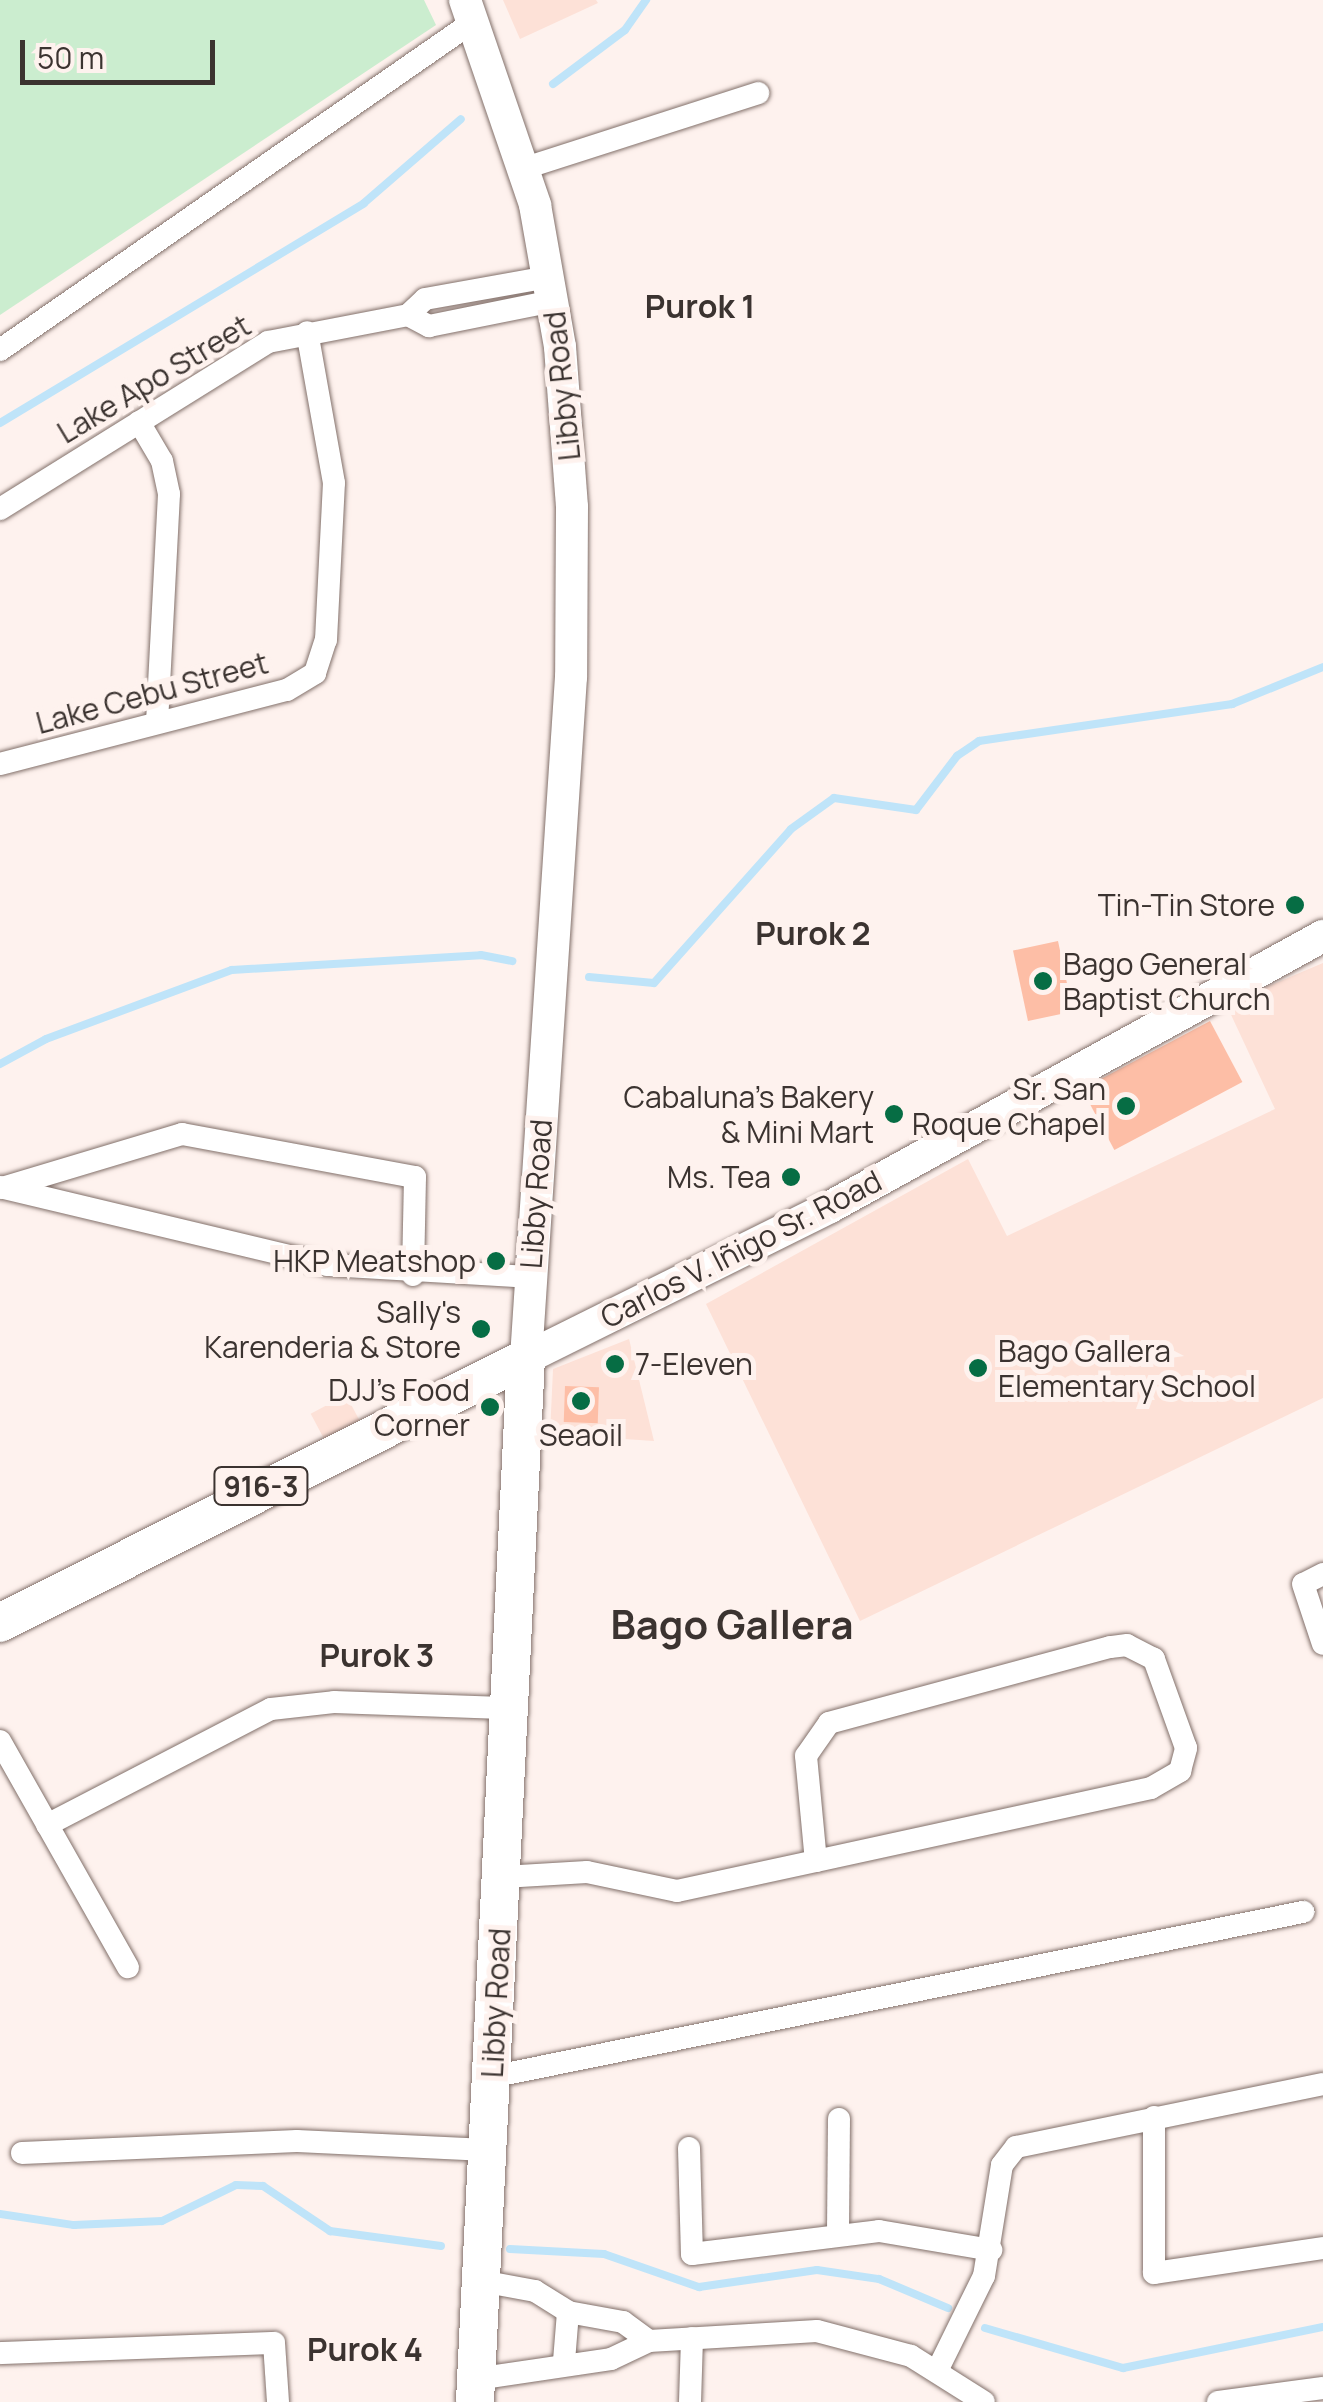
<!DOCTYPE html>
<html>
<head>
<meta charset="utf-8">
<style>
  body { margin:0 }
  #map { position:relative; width:1323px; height:2402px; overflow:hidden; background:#fef2ee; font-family:Manrope,sans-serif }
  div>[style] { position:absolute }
  .built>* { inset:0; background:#fde1d7; transform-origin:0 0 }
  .green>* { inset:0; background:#cbedcf }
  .stream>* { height:8px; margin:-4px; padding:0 4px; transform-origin:4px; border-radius:4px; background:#bfe4f9 }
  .building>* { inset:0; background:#fdbea6; transform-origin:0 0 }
  .roads { filter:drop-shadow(0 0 2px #82706a) drop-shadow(0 0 2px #82706a) }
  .street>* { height:22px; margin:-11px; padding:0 11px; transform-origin:11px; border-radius:11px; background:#fff }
  .secondary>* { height:32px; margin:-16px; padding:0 16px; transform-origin:16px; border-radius:16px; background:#fff }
  .primary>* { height:38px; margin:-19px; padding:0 19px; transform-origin:19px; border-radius:19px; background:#fff }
  .dots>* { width:28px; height:28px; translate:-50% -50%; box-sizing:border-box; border:5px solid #fef2ee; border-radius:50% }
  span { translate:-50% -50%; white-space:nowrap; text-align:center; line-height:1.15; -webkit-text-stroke:10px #fef2ee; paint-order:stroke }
  .shield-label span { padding:2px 8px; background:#fef2ee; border:2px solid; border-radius:8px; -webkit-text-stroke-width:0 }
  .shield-label { font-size:28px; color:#3b3330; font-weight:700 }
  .street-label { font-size:30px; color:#3b3330 }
  .poi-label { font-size:30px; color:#3b3330 }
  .right { translate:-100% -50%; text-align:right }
  .left { translate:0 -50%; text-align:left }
  .neighbourhood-label { font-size:32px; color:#3b3330; font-weight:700 }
  .district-label { font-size:40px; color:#3b3330; font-weight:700 }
  .scale { position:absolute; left:20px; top:40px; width:195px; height:45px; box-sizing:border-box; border:5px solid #3b3330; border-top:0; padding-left:12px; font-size:30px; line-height:35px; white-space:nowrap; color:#3b3330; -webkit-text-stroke:8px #fef2ee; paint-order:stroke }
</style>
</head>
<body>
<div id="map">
  <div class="built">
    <div style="clip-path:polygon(503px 0,596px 0,598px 3px,520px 39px)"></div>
    <div style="clip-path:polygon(1323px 963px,1323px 1398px,860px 1621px,706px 1304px,968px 1159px,1007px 1236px,1275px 1109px,1226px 1004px)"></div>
    <div style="clip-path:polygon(629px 1339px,654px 1441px,550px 1434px,553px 1369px)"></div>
    <div style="left:346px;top:1395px;width:30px;height:40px;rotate:62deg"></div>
  </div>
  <div class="green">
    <div style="clip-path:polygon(0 0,424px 0,436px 25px,0 315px)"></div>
  </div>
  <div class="stream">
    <div style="left:553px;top:84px;width:90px;rotate:-36.9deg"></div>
    <div style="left:625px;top:30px;width:37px;rotate:-55deg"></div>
    <div style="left:0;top:423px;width:425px;rotate:-31.1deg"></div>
    <div style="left:364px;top:203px;width:128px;rotate:-40.9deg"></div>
    <div style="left:589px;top:977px;width:65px;rotate:5.3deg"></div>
    <div style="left:654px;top:983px;width:206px;rotate:-48.3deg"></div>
    <div style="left:791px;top:829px;width:53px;rotate:-35.8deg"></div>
    <div style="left:834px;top:798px;width:83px;rotate:8.3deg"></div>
    <div style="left:916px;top:810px;width:68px;rotate:-52.8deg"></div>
    <div style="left:957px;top:756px;width:27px;rotate:-34deg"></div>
    <div style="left:979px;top:741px;width:256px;rotate:-8.3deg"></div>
    <div style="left:1232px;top:704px;width:98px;rotate:-22.1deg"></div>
    <div style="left:0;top:1064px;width:52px;rotate:-28.5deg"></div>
    <div style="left:46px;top:1039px;width:198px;rotate:-20.4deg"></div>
    <div style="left:232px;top:970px;width:249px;rotate:-3.4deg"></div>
    <div style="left:481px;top:955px;width:32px;rotate:11deg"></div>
    <div style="left:0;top:2214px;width:75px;rotate:8.5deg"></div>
    <div style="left:74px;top:2225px;width:88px;rotate:-2.6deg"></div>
    <div style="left:162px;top:2221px;width:82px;rotate:-25.9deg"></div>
    <div style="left:236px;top:2185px;width:27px;rotate:2deg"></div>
    <div style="left:263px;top:2186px;width:81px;rotate:33.9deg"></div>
    <div style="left:330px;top:2231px;width:112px;rotate:7.7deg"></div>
    <div style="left:510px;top:2249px;width:94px;rotate:3deg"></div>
    <div style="left:604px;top:2254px;width:101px;rotate:19.2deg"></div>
    <div style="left:699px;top:2287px;width:119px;rotate:-8.2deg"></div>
    <div style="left:817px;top:2270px;width:63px;rotate:8.3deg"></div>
    <div style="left:879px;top:2279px;width:75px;rotate:22.8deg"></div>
    <div style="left:985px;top:2328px;width:144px;rotate:16.2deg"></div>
    <div style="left:1123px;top:2368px;width:204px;rotate:-11.6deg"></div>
  </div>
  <div class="building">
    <div style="left:1058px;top:941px;width:72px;height:46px;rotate:78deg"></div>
    <div style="left:1210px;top:1021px;width:69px;height:145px;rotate:62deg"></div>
    <div style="left:565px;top:1386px;width:34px;height:36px;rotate:2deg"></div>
  </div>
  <div class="roads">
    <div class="street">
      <div style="left:525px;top:168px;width:245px;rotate:-17.8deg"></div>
      <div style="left:408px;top:315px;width:24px;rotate:28deg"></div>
      <div style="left:429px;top:326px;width:126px;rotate:-11.4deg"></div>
      <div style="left:0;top:350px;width:577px;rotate:-34.76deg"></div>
      <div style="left:139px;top:422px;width:45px;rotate:59.5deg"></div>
      <div style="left:162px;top:461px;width:34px;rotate:78deg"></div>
      <div style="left:169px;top:494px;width:227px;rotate:93deg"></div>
      <div style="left:0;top:509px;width:316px;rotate:-31.9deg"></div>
      <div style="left:268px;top:342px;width:143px;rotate:-10.9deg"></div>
      <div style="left:408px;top:315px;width:23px;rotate:-43deg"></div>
      <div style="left:425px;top:299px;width:126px;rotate:-10.1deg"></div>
      <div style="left:0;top:764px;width:296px;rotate:-14.5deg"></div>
      <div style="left:287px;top:690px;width:33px;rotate:-31deg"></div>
      <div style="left:315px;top:673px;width:35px;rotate:-72deg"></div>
      <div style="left:326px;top:640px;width:157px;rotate:-87.1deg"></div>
      <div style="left:334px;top:483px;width:153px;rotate:-100.1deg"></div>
      <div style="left:0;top:1187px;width:337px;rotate:13.4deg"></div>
      <div style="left:328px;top:1265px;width:202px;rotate:3.4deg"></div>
      <div style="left:2px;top:1188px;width:188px;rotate:-16.7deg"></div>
      <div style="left:182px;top:1134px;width:237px;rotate:10.5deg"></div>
      <div style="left:415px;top:1177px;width:98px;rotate:91.2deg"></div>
      <div style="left:1323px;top:1574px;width:22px;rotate:153deg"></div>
      <div style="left:1303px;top:1584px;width:63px;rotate:71.6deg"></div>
      <div style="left:0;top:1741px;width:260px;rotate:60.5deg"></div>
      <div style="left:47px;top:1825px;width:252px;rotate:-27.4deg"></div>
      <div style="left:271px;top:1709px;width:63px;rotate:-6.3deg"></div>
      <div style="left:334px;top:1702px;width:176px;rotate:2deg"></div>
      <div style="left:503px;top:1877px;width:84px;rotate:-3.4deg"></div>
      <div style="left:587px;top:1872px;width:92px;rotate:11.9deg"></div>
      <div style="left:677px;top:1891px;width:142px;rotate:-12.2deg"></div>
      <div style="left:816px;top:1861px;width:343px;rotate:-12.3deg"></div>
      <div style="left:1151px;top:1788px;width:34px;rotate:-30deg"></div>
      <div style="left:1180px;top:1771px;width:24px;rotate:-75deg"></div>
      <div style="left:1186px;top:1748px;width:95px;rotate:-109.8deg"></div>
      <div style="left:1154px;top:1659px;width:30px;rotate:-153deg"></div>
      <div style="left:1127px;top:1645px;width:17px;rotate:173deg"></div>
      <div style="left:1110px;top:1647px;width:291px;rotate:164.9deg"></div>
      <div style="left:829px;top:1723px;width:40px;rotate:124.9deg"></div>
      <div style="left:806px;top:1756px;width:105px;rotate:84.6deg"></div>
      <div style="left:491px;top:2077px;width:829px;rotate:-11.49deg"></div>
      <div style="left:1154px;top:2117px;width:156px;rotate:90deg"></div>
      <div style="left:1154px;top:2273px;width:171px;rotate:-8.4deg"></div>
      <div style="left:689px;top:2148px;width:106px;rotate:88.4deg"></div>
      <div style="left:692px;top:2254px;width:188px;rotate:-7deg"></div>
      <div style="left:879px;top:2231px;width:114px;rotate:9.6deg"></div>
      <div style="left:22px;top:2153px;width:275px;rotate:-2.5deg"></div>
      <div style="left:297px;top:2141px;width:190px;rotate:2.7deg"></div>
      <div style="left:838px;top:2232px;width:113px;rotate:-89.5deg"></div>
      <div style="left:481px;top:2281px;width:55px;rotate:10.5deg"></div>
      <div style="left:535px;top:2291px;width:39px;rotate:32deg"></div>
      <div style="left:568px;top:2312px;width:56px;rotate:10.3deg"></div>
      <div style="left:623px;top:2322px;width:32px;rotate:36deg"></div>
      <div style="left:0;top:2353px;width:274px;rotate:-2.1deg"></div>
      <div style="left:274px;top:2343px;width:59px;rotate:86.1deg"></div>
      <div style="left:564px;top:2361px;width:49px;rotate:-85.3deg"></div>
      <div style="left:937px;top:2371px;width:106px;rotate:-63.7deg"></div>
      <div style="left:984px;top:2276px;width:112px;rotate:-80.8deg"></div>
      <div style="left:1002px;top:2165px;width:23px;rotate:-52deg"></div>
      <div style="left:1016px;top:2147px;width:313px;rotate:-11.6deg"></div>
      <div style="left:476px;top:2379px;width:136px;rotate:-8.4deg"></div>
      <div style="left:611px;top:2359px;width:42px;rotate:-25.3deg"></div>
      <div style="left:649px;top:2341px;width:168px;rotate:-3.4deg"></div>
      <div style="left:817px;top:2331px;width:97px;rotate:14.9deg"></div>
      <div style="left:911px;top:2356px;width:86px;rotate:32.2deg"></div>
      <div style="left:690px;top:2402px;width:64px;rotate:-88.2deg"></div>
      <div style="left:1218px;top:2402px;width:106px;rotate:-7.6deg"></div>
    </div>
    <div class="secondary">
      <div style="left:465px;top:0;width:217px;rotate:71.1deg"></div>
      <div style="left:535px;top:205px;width:144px;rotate:80deg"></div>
      <div style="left:560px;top:347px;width:160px;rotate:85.7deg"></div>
      <div style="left:572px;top:507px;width:170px;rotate:90.3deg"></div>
      <div style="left:571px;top:677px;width:682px;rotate:93.78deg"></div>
      <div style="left:526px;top:1358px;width:339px;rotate:-26.4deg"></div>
      <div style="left:830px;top:1207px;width:563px;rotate:-28.8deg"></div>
    </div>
    <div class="primary">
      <div style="left:0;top:1623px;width:589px;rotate:-26.74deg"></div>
      <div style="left:526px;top:1358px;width:1045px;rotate:92.8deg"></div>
    </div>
  </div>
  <div class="dots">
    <div style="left:1295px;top:905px;background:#066d44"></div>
    <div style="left:1043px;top:981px;background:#066d44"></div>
    <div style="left:1126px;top:1106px;background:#066d44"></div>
    <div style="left:894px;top:1114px;background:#066d44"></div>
    <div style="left:791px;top:1177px;background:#066d44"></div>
    <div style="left:496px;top:1261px;background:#066d44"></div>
    <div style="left:481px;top:1329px;background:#066d44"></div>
    <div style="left:615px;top:1364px;background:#066d44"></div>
    <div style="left:978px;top:1368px;background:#066d44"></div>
    <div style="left:581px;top:1401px;background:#066d44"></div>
    <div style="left:490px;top:1407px;background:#066d44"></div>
  </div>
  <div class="shield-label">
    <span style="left:261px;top:1486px">916-3</span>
  </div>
  <div class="street-label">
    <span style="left:154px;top:379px;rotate:-31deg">Lake Apo Street</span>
    <span style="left:562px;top:386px;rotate:-96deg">Libby Road</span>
    <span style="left:152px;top:693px;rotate:-15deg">Lake Cebu Street</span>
    <span style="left:536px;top:1194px;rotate:-86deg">Libby Road</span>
    <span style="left:741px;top:1249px;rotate:-27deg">Carlos V. Iñigo Sr. Road</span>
    <span style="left:496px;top:2003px;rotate:-87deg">Libby Road</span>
  </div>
  <div class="poi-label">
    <span class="right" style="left:1275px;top:905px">Tin-Tin Store</span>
    <span class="left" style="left:1063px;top:981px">Bago General<br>Baptist Church</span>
    <span class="right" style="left:1106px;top:1106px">Sr. San<br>Roque Chapel</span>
    <span class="right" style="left:874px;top:1114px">Cabaluna's Bakery<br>&amp; Mini Mart</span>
    <span class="right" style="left:771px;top:1177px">Ms. Tea</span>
    <span class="right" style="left:476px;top:1261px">HKP Meatshop</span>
    <span class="right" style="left:461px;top:1329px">Sally's<br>Karenderia &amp; Store</span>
    <span class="left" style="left:998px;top:1368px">Bago Gallera<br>Elementary School</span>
    <span class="left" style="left:635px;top:1364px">7-Eleven</span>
    <span class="right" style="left:470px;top:1407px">DJJ's Food<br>Corner</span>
    <span style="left:581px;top:1435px">Seaoil</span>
  </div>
  <div class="neighbourhood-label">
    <span style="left:700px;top:306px">Purok 1</span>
    <span style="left:813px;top:933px">Purok 2</span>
    <span style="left:377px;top:1655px">Purok 3</span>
    <span style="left:365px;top:2349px">Purok 4</span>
  </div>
  <div class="district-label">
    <span style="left:732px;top:1624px">Bago Gallera</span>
  </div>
  <div class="scale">50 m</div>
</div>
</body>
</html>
